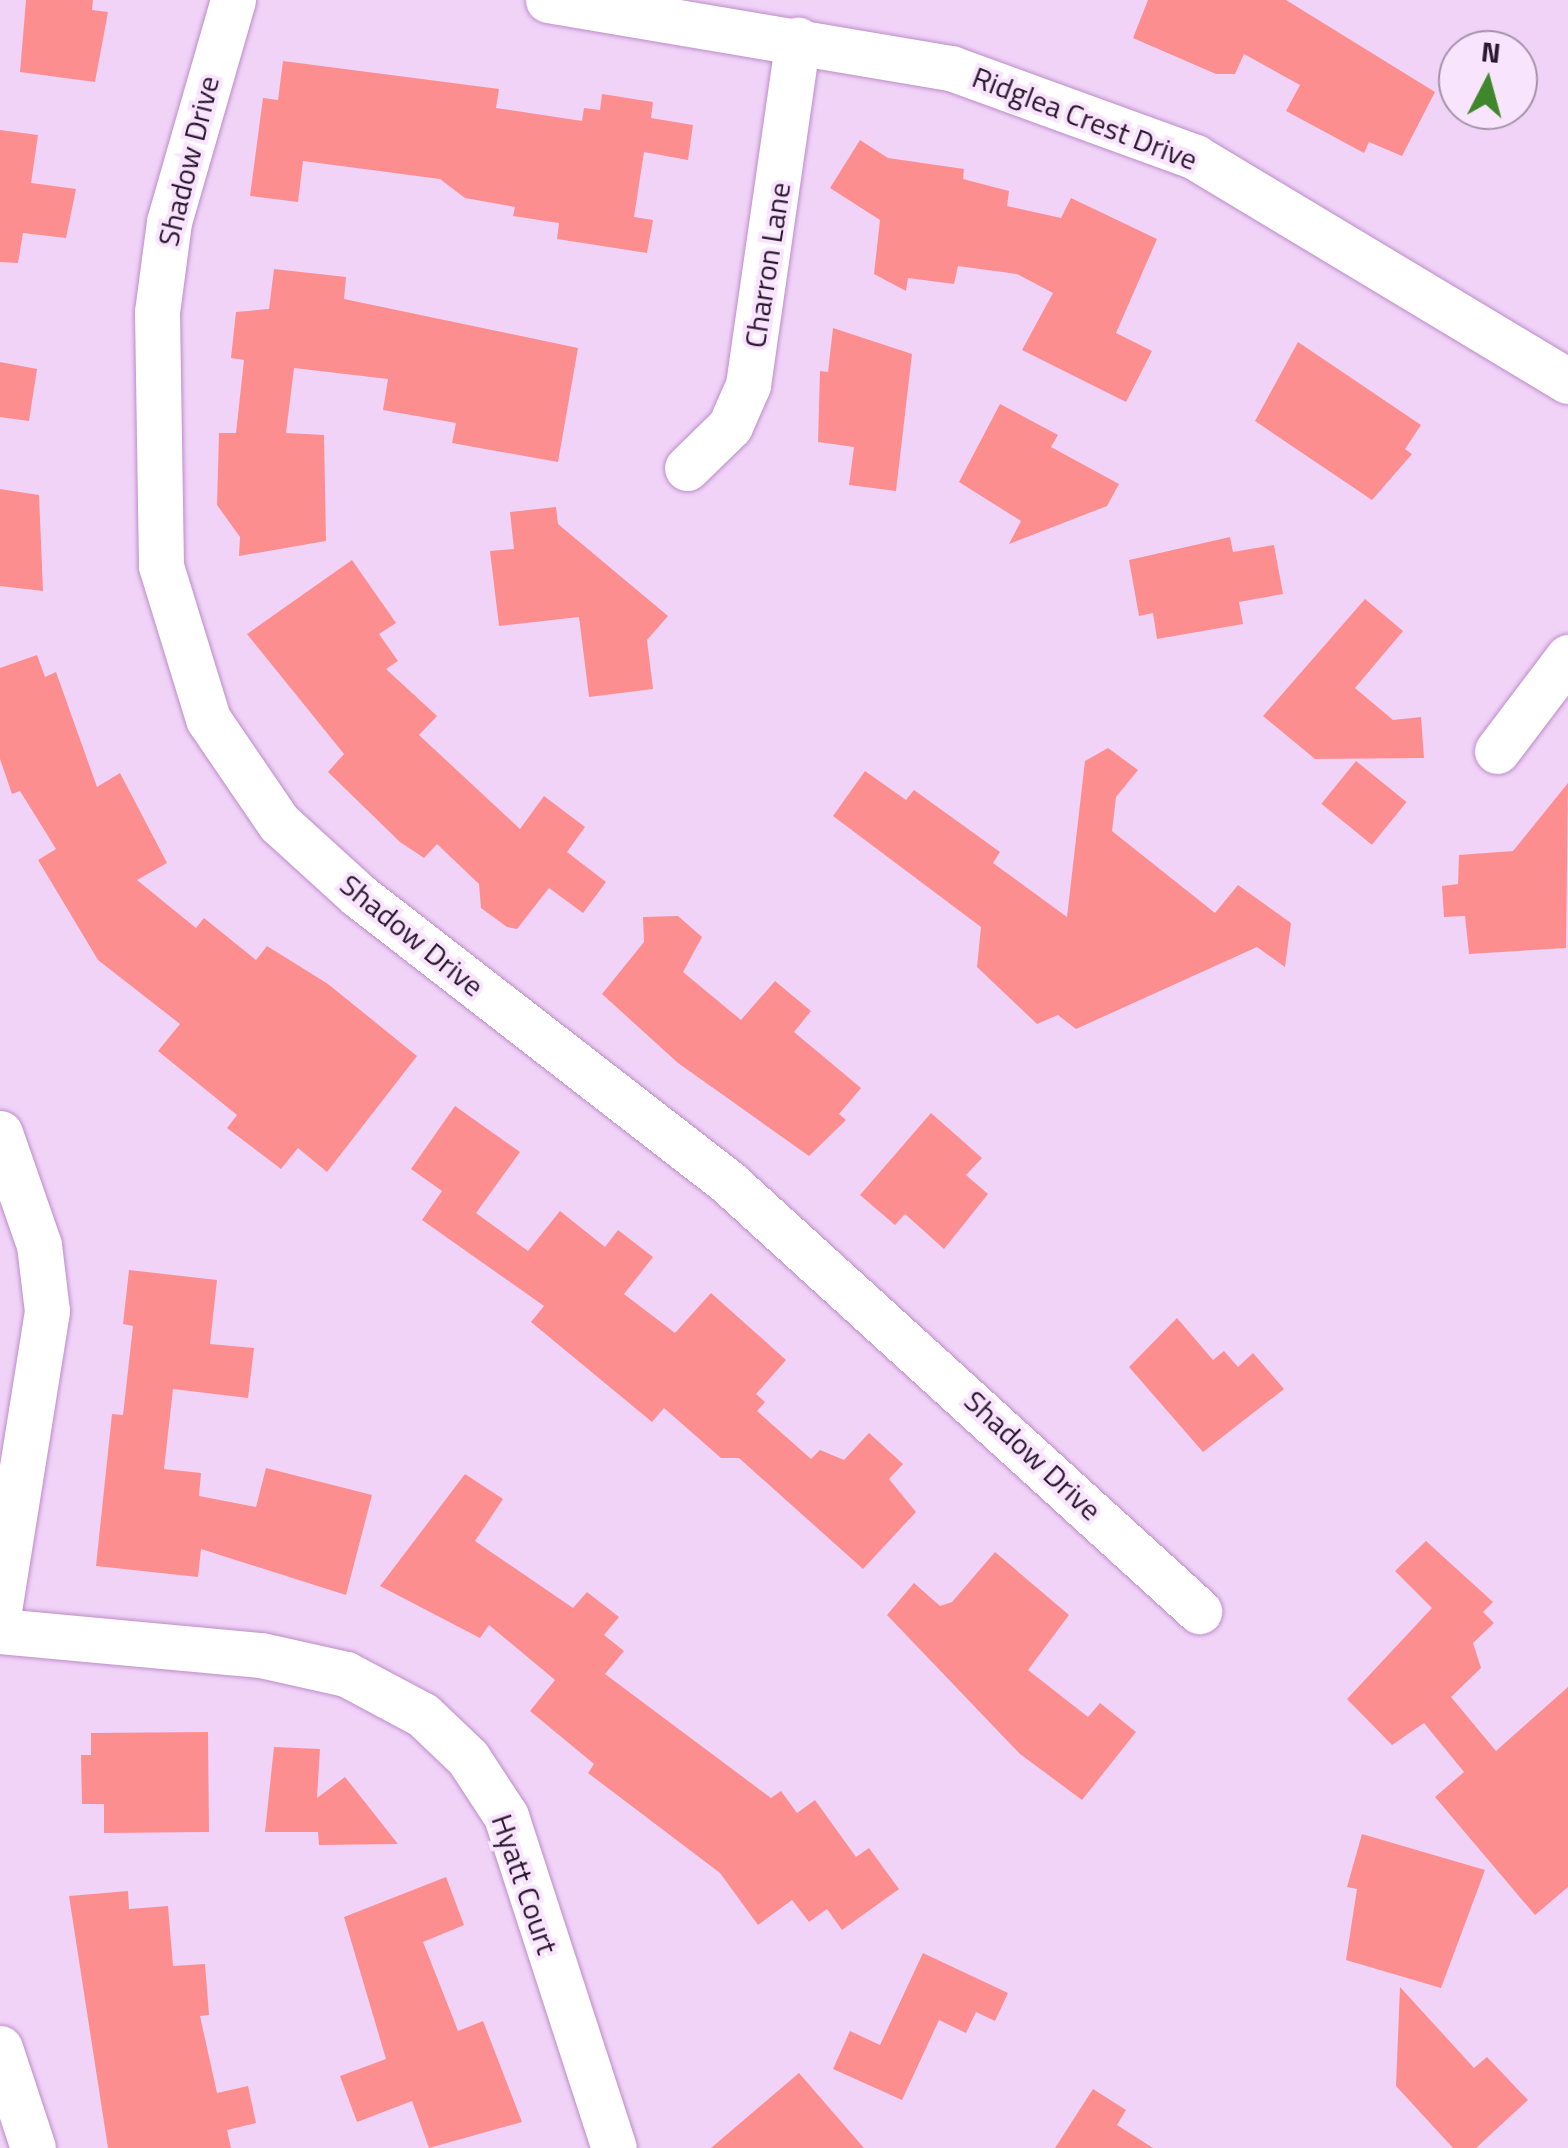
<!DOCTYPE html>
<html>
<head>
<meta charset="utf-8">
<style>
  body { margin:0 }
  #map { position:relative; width:1568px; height:2148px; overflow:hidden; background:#f1d3f8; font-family:"Titillium Web",sans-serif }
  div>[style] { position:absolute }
  .building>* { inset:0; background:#fd8e90; transform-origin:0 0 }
  .roads { filter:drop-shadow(0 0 2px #bc8dc8) drop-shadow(0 0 2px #bc8dc8) }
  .minor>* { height:45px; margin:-22.5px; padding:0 22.5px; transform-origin:22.5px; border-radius:22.5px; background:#fff }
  span { translate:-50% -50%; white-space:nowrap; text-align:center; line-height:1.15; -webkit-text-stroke:8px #f8e4fd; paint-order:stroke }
  .street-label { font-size:30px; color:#2b182f }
  .north { position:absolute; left:1438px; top:30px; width:100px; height:100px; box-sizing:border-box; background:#f8e4fd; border:2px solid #a692ab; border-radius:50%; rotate:6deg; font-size:28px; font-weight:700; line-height:40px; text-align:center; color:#2b182f }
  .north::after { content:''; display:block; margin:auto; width:35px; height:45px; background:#40872c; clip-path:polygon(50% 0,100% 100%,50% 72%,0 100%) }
</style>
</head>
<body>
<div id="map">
  <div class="building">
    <div style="clip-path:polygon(26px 0,93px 0,92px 10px,108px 12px,95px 82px,20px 72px)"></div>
    <div style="clip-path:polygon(1148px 0,1286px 0,1435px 92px,1402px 156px,1369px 142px,1364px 153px,1286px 111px,1300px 85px,1244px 54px,1235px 74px,1216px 74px,1133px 38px)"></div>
    <div style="clip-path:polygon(283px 61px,499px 89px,496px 108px,582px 121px,584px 108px,600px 110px,602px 94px,653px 102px,651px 118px,693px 125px,688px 160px,644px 152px,634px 217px,653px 220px,647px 253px,557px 239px,559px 223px,513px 216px,515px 207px,465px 198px,440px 179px,303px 161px,298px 202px,250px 196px,263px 98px,278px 100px)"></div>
    <div style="clip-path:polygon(0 130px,38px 135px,31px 183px,76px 189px,66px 238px,23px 233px,18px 263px,0 262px)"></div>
    <div style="clip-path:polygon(860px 140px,888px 158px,964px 169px,963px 179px,1009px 191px,1007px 206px,1061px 218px,1071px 198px,1157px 239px,1116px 333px,1152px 351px,1126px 402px,1022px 350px,1053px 293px,1017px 274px,958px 266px,954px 284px,908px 278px,906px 291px,874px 274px,880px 220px,830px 188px)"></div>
    <div style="clip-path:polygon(274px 269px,346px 277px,344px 299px,578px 348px,558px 462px,452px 443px,456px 423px,383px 410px,388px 379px,294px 368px,286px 433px,324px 435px,326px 541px,239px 556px,240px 537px,217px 505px,219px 433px,236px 433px,244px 360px,231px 358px,236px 312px,269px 309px)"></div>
    <div style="clip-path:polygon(833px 328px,912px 354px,896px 491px,849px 485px,854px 447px,818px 442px,820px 371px,828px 372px)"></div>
    <div style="clip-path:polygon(1298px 342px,1421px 425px,1405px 449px,1412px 454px,1372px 500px,1255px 421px)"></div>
    <div style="clip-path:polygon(0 362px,37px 369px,29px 421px,0 417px)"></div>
    <div style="clip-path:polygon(1000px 404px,1058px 435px,1051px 447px,1119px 484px,1107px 506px,1009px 544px,1021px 521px,959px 482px)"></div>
    <div style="clip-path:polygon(0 489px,39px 495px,43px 591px,0 586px)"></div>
    <div style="clip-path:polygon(556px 507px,558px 524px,668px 616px,647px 640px,653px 689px,589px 697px,579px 617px,499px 626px,490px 551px,514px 549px,510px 512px)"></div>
    <div style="clip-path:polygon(1230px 537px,1233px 552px,1274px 545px,1283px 594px,1239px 602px,1243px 624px,1157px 639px,1153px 613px,1139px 616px,1129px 560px)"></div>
    <div style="clip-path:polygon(352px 560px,396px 623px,379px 634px,398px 661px,386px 669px,437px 716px,419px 735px,520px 829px,544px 796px,585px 827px,567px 852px,606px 882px,583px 913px,549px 888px,517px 929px,507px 927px,481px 908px,479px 884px,437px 844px,424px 858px,400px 842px,328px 772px,344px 754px,247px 634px)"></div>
    <div style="clip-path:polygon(1365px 599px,1403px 631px,1355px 688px,1393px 720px,1421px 717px,1424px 758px,1315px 759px,1263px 716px)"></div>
    <div style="clip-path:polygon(37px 655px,45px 677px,56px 672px,97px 787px,120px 773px,167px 863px,137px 880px,196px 928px,204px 918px,256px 960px,267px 946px,328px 984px,417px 1056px,327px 1172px,298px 1148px,281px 1169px,227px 1128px,237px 1115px,158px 1051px,180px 1024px,98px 960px,38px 860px,56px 849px,20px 791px,12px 794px,0 759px,0 668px)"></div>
    <div style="clip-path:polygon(1108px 748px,1138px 770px,1116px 797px,1112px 831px,1215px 913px,1238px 885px,1291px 923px,1285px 967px,1257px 947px,1076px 1029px,1058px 1015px,1037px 1024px,977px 967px,981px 927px,833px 816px,865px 771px,906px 800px,914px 790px,1000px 852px,993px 863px,1067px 917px,1085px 761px)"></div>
    <div style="left:1356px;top:761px;width:65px;height:55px;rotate:39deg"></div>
    <div style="clip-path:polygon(1568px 783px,1566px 948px,1469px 954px,1465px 916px,1444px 917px,1442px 886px,1458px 884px,1459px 855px,1513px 851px)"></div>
    <div style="clip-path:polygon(678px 916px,702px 937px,683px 972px,741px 1020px,775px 981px,811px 1011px,794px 1032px,861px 1088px,839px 1114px,846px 1120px,809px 1156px,678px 1063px,602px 994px,644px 942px,643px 917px)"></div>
    <div style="clip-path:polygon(455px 1106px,520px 1152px,476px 1213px,528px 1251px,560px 1211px,605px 1247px,618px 1230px,653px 1257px,624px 1294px,675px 1333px,711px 1293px,786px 1360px,756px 1394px,765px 1402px,757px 1411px,811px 1459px,820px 1450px,844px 1460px,869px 1433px,903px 1464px,889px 1479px,916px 1512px,863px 1569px,739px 1458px,721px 1458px,664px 1408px,652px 1422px,531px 1322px,544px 1306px,422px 1220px,442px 1191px,411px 1169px)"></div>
    <div style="clip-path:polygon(931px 1113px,982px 1158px,966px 1175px,988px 1194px,944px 1249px,905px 1214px,895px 1225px,860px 1195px)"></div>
    <div style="clip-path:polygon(129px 1270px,217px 1280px,210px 1344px,254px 1348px,248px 1398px,173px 1389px,164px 1469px,201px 1473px,199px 1496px,256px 1507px,266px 1468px,372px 1495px,346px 1595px,201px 1549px,198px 1577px,96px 1566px,112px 1414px,123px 1415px,133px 1326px,123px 1324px)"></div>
    <div style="clip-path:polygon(1177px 1318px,1213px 1360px,1224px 1351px,1238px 1367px,1253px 1353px,1284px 1389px,1203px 1452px,1129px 1367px)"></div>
    <div style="clip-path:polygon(465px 1474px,503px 1499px,475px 1541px,573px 1608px,587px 1592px,619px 1617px,604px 1635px,624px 1651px,605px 1674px,771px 1798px,781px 1791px,797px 1813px,815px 1800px,856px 1857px,869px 1848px,899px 1889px,842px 1930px,827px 1909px,809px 1922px,792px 1900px,758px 1925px,720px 1873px,588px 1773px,594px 1764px,530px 1711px,555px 1680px,489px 1625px,480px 1638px,380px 1586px)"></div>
    <div style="clip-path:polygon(1426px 1541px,1493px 1602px,1483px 1612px,1494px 1623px,1473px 1643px,1481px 1668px,1451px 1697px,1496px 1751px,1568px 1687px,1568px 1887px,1535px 1915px,1435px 1797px,1464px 1772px,1424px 1723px,1392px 1745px,1347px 1699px,1432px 1608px,1395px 1571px)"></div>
    <div style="clip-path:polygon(995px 1552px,1069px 1615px,1028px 1670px,1088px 1717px,1100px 1703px,1136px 1732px,1082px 1800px,1020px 1754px,887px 1615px,914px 1583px,940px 1606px,952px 1602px)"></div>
    <div style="clip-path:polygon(208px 1732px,209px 1832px,104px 1833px,104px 1804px,82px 1804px,81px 1755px,91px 1755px,91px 1733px)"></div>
    <div style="clip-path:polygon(274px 1747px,320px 1749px,317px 1798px,345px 1777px,398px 1844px,319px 1845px,318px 1832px,265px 1832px)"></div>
    <div style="clip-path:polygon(1362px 1834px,1485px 1870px,1441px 1988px,1346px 1960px,1357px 1889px,1347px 1887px)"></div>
    <div style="clip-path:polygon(446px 1877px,464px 1925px,423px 1942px,458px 2031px,483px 2021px,522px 2122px,429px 2148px,412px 2101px,357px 2122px,340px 2076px,386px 2059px,344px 1917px)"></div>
    <div style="clip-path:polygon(128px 1891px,129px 1909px,168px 1906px,173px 1966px,205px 1964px,209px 2015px,200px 2016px,217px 2093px,248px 2086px,256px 2123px,227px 2130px,231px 2148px,108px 2148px,69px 1896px)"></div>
    <div style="clip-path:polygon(923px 1953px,1008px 1993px,995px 2021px,976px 2012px,966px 2033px,939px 2020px,902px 2100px,833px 2069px,850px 2031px,880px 2045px)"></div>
    <div style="clip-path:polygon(1400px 1987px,1474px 2068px,1487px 2057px,1528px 2100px,1476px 2148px,1453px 2148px,1396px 2086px)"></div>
    <div style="clip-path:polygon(799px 2073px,864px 2148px,711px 2148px)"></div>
    <div style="clip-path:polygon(1093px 2089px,1126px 2110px,1117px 2125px,1153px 2148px,1055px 2148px)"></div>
  </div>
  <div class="roads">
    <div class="minor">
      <div style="left:233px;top:0;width:231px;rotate:106.1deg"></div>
      <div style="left:169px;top:222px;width:91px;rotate:97.6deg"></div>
      <div style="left:157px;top:312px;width:254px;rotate:89.1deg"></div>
      <div style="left:161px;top:566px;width:160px;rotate:72.9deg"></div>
      <div style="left:208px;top:719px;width:126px;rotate:55.7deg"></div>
      <div style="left:279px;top:823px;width:107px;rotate:42.3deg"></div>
      <div style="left:358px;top:895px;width:470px;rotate:37.8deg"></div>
      <div style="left:729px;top:1183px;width:636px;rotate:42.32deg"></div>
      <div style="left:548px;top:0;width:409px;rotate:9.6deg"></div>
      <div style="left:951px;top:68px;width:260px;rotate:20deg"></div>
      <div style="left:1195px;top:157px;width:435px;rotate:31deg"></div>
      <div style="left:687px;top:468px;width:60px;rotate:-44.3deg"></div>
      <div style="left:730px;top:426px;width:45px;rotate:-66.3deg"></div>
      <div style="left:748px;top:385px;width:349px;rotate:-81.8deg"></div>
      <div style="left:1497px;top:751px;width:118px;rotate:-52.9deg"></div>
      <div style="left:0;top:1133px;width:119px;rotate:70.8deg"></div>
      <div style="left:39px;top:1245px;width:66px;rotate:83.1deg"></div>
      <div style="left:47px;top:1311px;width:299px;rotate:99.1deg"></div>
      <div style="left:0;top:1631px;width:262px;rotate:5.3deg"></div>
      <div style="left:261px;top:1655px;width:87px;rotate:12.6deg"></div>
      <div style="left:346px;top:1674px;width:87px;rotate:28deg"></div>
      <div style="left:423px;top:1715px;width:62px;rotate:43.7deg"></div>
      <div style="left:468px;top:1758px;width:69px;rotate:56.8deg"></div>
      <div style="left:506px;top:1816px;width:349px;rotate:72deg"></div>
      <div style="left:0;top:2048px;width:105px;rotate:71.7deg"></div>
    </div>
  </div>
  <div class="street-label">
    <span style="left:1085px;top:118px;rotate:21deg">Ridglea Crest Drive</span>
    <span style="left:188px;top:161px;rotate:-76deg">Shadow Drive</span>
    <span style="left:767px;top:265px;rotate:-81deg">Charron Lane</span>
    <span style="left:412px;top:935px;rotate:39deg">Shadow Drive</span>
    <span style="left:1033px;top:1455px;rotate:43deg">Shadow Drive</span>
    <span style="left:525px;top:1884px;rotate:71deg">Hyatt Court</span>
  </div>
  <div class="north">N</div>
</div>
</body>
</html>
